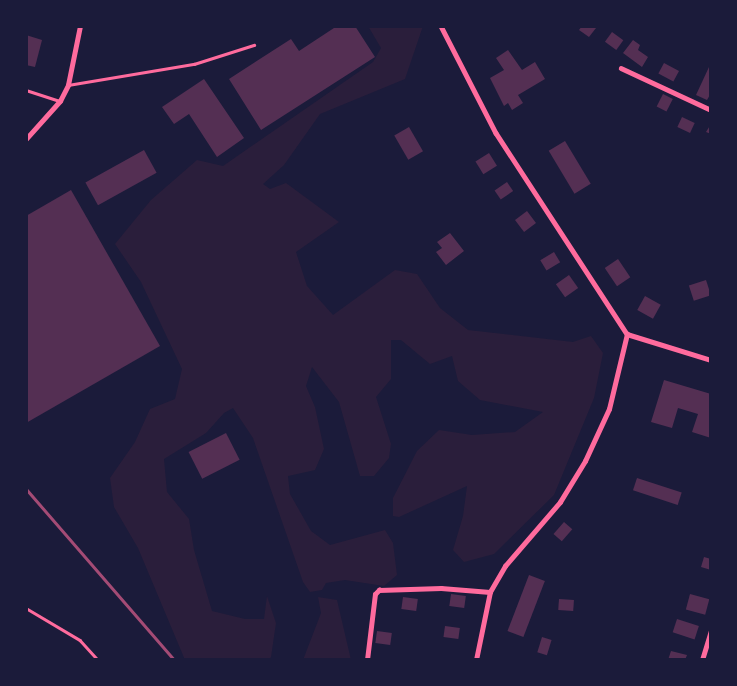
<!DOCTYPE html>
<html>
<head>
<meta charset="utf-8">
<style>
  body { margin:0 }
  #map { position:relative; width:737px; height:686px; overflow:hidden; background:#1b1b3a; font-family:"PT Sans",sans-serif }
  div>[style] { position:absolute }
  .green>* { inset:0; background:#2a1e3b }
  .building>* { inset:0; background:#542f53; transform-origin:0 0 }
  .service>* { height:2.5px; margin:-1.25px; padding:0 1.25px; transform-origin:1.25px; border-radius:1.25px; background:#ff6b9d }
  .minor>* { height:4.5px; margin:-2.25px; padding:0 2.25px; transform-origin:2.25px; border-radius:2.25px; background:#ff6b9d }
  .rail>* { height:3px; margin:-1.5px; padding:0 1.5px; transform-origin:1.5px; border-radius:1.5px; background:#a44b75 }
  span { translate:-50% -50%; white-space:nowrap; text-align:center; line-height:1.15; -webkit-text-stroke:5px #1b1b3a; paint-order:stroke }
  .frame { position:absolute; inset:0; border:28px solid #1b1b3a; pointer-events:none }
</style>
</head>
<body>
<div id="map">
  <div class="green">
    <div style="clip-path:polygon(368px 26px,423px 26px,405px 79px,320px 114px,284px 165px,263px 184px,270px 189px,286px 183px,339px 222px,296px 252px,307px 286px,333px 315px,395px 270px,417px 274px,440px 308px,468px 330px,573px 342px,591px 336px,603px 353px,594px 398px,554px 495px,494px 554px,464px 562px,453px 550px,463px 516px,467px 486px,399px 517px,393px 516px,393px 498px,417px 451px,439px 430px,472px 435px,515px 432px,543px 412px,480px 400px,458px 381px,452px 356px,430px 364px,401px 340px,391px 340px,391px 379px,376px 397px,391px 444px,389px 458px,374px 476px,360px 476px,339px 402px,312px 367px,306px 386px,315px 407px,324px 449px,315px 470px,288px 476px,290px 494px,311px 531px,330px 545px,385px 530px,393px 543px,397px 575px,384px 586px,345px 580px,326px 583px,322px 590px,310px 592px,303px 582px,253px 438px,233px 408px,224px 413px,206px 433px,164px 459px,167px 492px,189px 519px,194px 550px,212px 611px,245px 619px,264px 619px,267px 596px,276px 623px,271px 657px,269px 660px,185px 660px,138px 548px,114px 507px,110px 478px,135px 442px,150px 409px,175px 399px,182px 369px,141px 282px,115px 244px,151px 200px,197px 160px,223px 166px,373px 62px,381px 48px)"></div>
    <div style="clip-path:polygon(318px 597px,337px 600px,351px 660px,303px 660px,321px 613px)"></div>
  </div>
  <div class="building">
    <div style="clip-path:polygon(337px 26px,355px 26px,375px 57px,261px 130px,229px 79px,291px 39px,299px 51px)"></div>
    <div style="clip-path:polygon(582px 26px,594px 26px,596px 28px,589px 37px,579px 30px)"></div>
    <div style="left:612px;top:32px;width:14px;height:12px;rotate:36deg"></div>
    <div style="clip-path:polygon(26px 35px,42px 40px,35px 67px,26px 65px)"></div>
    <div style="clip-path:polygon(633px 40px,640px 45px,638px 50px,648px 57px,642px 67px,623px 53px)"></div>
    <div style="clip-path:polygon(508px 50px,522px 70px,535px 62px,545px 79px,518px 95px,523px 103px,512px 110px,508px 103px,504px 106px,490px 78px,504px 70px,496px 58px)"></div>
    <div style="left:664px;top:63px;width:17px;height:12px;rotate:28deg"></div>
    <div style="clip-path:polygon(709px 67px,711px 93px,707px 100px,696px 95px)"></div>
    <div style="clip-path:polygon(204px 79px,244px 138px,217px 157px,189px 114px,174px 124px,162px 107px)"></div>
    <div style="left:663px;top:94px;width:11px;height:14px;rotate:27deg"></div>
    <div style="left:682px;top:117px;width:14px;height:11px;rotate:25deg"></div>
    <div style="clip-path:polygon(711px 124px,711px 134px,706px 132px)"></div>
    <div style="left:409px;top:127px;width:28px;height:17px;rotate:60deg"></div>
    <div style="left:565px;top:141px;width:50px;height:19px;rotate:59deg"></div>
    <div style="left:144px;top:150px;width:26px;height:67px;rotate:61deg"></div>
    <div style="left:489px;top:153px;width:15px;height:16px;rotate:58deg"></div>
    <div style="left:507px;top:182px;width:11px;height:15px;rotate:56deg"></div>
    <div style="clip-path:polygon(71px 190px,160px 346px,26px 423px,26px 216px)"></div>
    <div style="left:527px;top:211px;width:15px;height:15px;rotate:53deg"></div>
    <div style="clip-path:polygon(450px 233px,464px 251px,446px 265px,436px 252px,442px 248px,437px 242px)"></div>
    <div style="left:554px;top:252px;width:12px;height:16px;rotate:59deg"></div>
    <div style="left:618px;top:259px;width:22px;height:16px;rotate:56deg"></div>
    <div style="left:569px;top:275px;width:16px;height:16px;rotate:55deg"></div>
    <div style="left:706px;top:280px;width:16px;height:18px;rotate:72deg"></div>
    <div style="left:645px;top:296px;width:18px;height:16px;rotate:29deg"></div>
    <div style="clip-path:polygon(664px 380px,711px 394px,711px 438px,692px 432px,698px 414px,678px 408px,672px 428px,651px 422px)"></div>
    <div style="left:226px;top:433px;width:30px;height:42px;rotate:63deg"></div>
    <div style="left:637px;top:478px;width:47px;height:13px;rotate:18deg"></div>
    <div style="left:564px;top:522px;width:11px;height:16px;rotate:41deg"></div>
    <div style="clip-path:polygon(704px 557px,711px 559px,711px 570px,701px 567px)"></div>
    <div style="left:529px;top:575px;width:17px;height:60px;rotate:21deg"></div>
    <div style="left:451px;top:594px;width:15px;height:12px;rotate:8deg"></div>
    <div style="left:690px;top:594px;width:20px;height:16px;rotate:15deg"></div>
    <div style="left:403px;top:597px;width:15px;height:12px;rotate:8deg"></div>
    <div style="left:559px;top:599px;width:15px;height:11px;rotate:4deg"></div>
    <div style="left:677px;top:619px;width:23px;height:14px;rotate:18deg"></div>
    <div style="left:445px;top:626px;width:15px;height:11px;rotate:8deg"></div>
    <div style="left:377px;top:631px;width:15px;height:12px;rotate:8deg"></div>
    <div style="left:542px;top:637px;width:10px;height:16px;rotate:17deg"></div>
    <div style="clip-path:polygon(671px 651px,687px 655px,685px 660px,668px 660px)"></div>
  </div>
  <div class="service">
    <div style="left:68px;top:85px;width:128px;rotate:-9.5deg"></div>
    <div style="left:194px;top:64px;width:63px;rotate:-17.6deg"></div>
    <div style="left:26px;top:90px;width:35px;rotate:18deg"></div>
    <div style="left:26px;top:608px;width:63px;rotate:30.7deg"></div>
    <div style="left:80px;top:640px;width:27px;rotate:48deg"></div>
  </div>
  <div class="minor">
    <div style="left:441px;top:26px;width:120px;rotate:62.8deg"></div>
    <div style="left:496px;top:133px;width:240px;rotate:56.9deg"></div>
    <div style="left:627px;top:334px;width:88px;rotate:17.2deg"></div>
    <div style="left:621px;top:68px;width:99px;rotate:25deg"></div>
    <div style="left:26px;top:139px;width:51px;rotate:-48.2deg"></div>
    <div style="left:60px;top:101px;width:18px;rotate:-63deg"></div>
    <div style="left:68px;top:85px;width:60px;rotate:-78.5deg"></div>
    <div style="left:367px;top:660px;width:66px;rotate:-83.1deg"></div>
    <div style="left:375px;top:594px;width:6px;rotate:-45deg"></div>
    <div style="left:379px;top:590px;width:62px;rotate:-1.8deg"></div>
    <div style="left:441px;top:588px;width:49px;rotate:4.7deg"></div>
    <div style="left:476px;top:660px;width:69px;rotate:-78.4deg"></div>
    <div style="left:490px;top:592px;width:30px;rotate:-60deg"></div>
    <div style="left:505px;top:566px;width:84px;rotate:-49.3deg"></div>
    <div style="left:560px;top:502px;width:48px;rotate:-58.6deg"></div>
    <div style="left:585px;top:461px;width:57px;rotate:-65.2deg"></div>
    <div style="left:609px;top:409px;width:77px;rotate:-76.5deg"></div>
    <div style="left:702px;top:660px;width:30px;rotate:-73deg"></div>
  </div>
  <div class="rail">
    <div style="left:26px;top:489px;width:226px;rotate:49.1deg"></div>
  </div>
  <div class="frame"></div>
</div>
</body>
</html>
